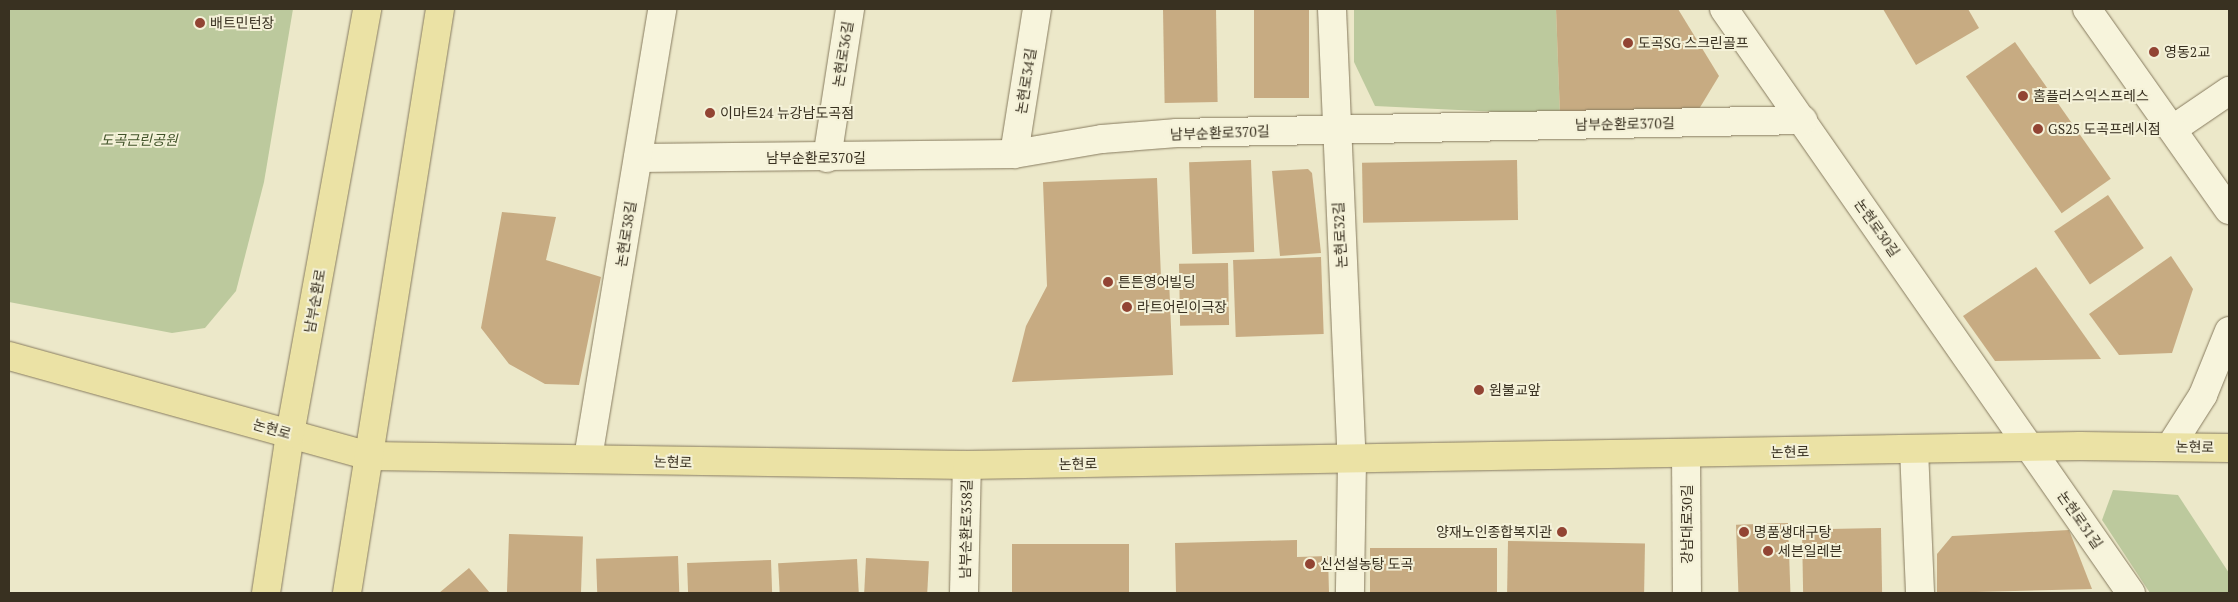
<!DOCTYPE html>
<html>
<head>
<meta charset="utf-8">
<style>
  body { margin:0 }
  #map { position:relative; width:2238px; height:602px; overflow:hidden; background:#ece8c9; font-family:"PT Serif","Noto Sans KR",serif }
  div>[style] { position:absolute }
  .green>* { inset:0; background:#bcc99d }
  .building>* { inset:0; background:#c7ab82; transform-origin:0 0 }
  .roads { filter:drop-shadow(0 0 1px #877b5f) drop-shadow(0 0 1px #877b5f) }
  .minor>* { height:28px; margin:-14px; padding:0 14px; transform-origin:14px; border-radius:14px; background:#f7f4dc }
  .tertiary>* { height:28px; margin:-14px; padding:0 14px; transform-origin:14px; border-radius:14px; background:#f7f4dc }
  .secondary>* { height:28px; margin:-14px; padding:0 14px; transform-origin:14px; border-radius:14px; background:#f7f4dc }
  .primary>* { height:28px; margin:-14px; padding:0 14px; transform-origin:14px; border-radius:14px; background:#ebe2a5 }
  .dots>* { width:14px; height:14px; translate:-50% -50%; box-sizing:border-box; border:2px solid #f4f1d8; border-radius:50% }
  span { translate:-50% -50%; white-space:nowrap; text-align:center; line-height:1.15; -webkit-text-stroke:4px #f4f1d8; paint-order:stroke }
  .poi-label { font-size:14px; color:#393121 }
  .left { translate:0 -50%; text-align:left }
  .right { translate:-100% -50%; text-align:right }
  .street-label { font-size:14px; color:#393121 }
  .park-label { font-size:14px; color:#415329; font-style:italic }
  .frame { position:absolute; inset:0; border:10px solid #393121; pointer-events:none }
</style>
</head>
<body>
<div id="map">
  <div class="green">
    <div style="clip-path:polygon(9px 9px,293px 9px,264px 182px,236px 291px,205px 328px,172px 333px,9px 302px)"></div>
    <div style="clip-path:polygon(1354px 9px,1556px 9px,1560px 115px,1375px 106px,1354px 62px)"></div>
    <div style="clip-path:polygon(2113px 490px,2178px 495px,2229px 573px,2229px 593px,2150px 593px,2102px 520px)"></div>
  </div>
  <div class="building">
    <div style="left:1216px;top:9px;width:93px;height:53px;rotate:89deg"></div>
    <div style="left:1254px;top:9px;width:55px;height:89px"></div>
    <div style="clip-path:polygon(1556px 9px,1678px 9px,1719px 76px,1696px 114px,1560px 115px)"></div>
    <div style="clip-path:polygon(1883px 9px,1968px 9px,1979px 28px,1916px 65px)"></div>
    <div style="left:2015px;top:42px;width:167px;height:60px;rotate:55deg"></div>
    <div style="left:1251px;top:160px;width:92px;height:62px;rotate:88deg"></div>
    <div style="left:1517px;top:160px;width:60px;height:155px;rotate:89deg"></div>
    <div style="clip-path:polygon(1308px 169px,1312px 173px,1321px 253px,1280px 256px,1272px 171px)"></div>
    <div style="clip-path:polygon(1157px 178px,1161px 278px,1169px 279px,1173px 375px,1012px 382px,1026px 326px,1047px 286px,1043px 182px)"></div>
    <div style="left:2108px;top:195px;width:64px;height:65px;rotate:56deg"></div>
    <div style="clip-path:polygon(502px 212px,556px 217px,546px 260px,601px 277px,579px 385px,545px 384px,509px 364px,481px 328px)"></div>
    <div style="clip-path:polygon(2171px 256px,2193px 289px,2172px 353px,2119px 355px,2089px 314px)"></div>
    <div style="left:1321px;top:257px;width:77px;height:88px;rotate:88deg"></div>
    <div style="left:1228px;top:263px;width:62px;height:49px;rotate:89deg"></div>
    <div style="clip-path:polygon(2036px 267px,2101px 359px,1995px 361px,1963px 316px)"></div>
    <div style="left:1788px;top:523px;width:70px;height:52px;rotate:88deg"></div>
    <div style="left:1881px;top:528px;width:65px;height:79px;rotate:89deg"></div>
    <div style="clip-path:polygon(2069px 530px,2092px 589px,1937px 593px,1937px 554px,1952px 536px)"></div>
    <div style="left:509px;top:534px;width:74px;height:59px;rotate:2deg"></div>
    <div style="clip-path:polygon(1297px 540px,1297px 557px,1328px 556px,1329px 593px,1176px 593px,1175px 543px)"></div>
    <div style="left:1508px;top:541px;width:137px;height:52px;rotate:1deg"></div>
    <div style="left:1129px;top:544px;width:49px;height:117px;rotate:90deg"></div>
    <div style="left:1370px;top:548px;width:127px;height:45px"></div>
    <div style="left:678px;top:556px;width:37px;height:82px;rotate:88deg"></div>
    <div style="left:866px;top:558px;width:63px;height:35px;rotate:3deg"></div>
    <div style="left:857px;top:559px;width:34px;height:79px;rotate:87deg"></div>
    <div style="left:771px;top:560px;width:33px;height:84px;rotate:88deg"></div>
    <div style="clip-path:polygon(469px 568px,490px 593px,439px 593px)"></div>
  </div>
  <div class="roads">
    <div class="minor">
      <div style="left:1332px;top:9px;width:452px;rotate:87.5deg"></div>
      <div style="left:1352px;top:461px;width:132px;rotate:90.9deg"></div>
      <div style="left:1724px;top:9px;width:712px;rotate:55.13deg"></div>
      <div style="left:2173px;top:129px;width:68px;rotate:-34.2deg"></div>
      <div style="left:1014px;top:154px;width:147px;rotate:-81deg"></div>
      <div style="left:638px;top:158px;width:376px;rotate:-0.6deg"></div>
      <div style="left:1014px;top:154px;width:89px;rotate:-9.7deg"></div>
      <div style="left:1102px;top:139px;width:75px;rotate:-4.6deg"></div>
      <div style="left:1177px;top:133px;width:626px;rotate:-1.19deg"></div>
      <div style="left:827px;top:158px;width:151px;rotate:-81.2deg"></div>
      <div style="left:1914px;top:449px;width:144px;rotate:87.6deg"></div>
      <div style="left:1686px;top:454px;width:139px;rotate:89.6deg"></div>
      <div style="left:588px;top:458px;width:455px;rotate:-80.6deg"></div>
      <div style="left:964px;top:593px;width:128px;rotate:-88.7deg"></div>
    </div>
    <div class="tertiary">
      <div style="left:2087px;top:9px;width:246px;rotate:54.8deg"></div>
    </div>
    <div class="secondary">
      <div style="left:2170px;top:447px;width:62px;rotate:-57.6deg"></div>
      <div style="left:2203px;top:395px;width:69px;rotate:-67.9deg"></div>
    </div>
    <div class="primary">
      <div style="left:9px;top:356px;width:375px;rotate:15.5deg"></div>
      <div style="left:370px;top:456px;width:597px;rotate:0.86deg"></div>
      <div style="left:967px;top:465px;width:1113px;rotate:-0.98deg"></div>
      <div style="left:2080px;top:446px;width:149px;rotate:0.8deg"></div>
      <div style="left:266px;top:593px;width:161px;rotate:-81.4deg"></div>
      <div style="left:290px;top:434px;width:432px;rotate:-79.7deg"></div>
      <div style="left:347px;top:593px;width:591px;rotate:-80.95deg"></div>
    </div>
  </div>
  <div class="dots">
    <div style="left:200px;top:23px;background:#924433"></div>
    <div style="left:1628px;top:43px;background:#924433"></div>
    <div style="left:2154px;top:52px;background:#924433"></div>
    <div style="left:2023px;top:96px;background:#924433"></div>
    <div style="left:710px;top:113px;background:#924433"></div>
    <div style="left:2038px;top:129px;background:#924433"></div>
    <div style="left:1108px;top:282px;background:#924433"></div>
    <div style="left:1127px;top:307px;background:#924433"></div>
    <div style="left:1479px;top:390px;background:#924433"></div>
    <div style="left:1562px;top:532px;background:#924433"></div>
    <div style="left:1744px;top:532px;background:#924433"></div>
    <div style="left:1768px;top:551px;background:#924433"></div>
    <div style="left:1310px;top:564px;background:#924433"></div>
  </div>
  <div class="poi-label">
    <span class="left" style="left:210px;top:23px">배트민턴장</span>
    <span class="left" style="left:1638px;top:43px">도곡SG 스크린골프</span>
    <span class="left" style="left:2164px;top:52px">영동2교</span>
    <span class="left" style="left:2033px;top:96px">홈플러스익스프레스</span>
    <span class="left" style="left:720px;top:113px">이마트24 뉴강남도곡점</span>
    <span class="left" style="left:2048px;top:129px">GS25 도곡프레시점</span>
    <span class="left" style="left:1118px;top:282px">튼튼영어빌딩</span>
    <span class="left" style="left:1137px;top:307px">라트어린이극장</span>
    <span class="left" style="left:1489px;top:390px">원불교앞</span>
    <span class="right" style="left:1552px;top:532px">양재노인종합복지관</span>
    <span class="left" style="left:1754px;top:532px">명품생대구탕</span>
    <span class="left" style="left:1778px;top:551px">세븐일레븐</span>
    <span class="left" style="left:1320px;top:564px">신선설농탕 도곡</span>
  </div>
  <div class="street-label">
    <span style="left:843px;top:54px;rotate:-81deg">논현로36길</span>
    <span style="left:1026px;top:81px;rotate:-81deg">논현로34길</span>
    <span style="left:1625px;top:124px;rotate:-1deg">남부순환로370길</span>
    <span style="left:1220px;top:133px;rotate:-2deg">남부순환로370길</span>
    <span style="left:816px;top:158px">남부순환로370길</span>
    <span style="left:1877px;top:228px;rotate:55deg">논현로30길</span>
    <span style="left:626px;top:234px;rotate:-81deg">논현로38길</span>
    <span style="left:1340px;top:235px;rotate:-93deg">논현로32길</span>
    <span style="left:315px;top:301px;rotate:-80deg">남부순환로</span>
    <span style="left:272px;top:429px;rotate:16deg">논현로</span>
    <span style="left:2195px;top:447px;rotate:1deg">논현로</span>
    <span style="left:1790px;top:452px;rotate:-1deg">논현로</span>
    <span style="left:673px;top:462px;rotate:2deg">논현로</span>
    <span style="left:1078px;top:464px;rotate:-1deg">논현로</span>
    <span style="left:2080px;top:520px;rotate:55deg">논현로31길</span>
    <span style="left:1687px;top:524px;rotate:-90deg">강남대로30길</span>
    <span style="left:966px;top:529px;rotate:-89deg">남부순환로358길</span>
  </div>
  <div class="park-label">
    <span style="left:139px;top:140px">도곡근린공원</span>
  </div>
  <div class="frame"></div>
</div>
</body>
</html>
